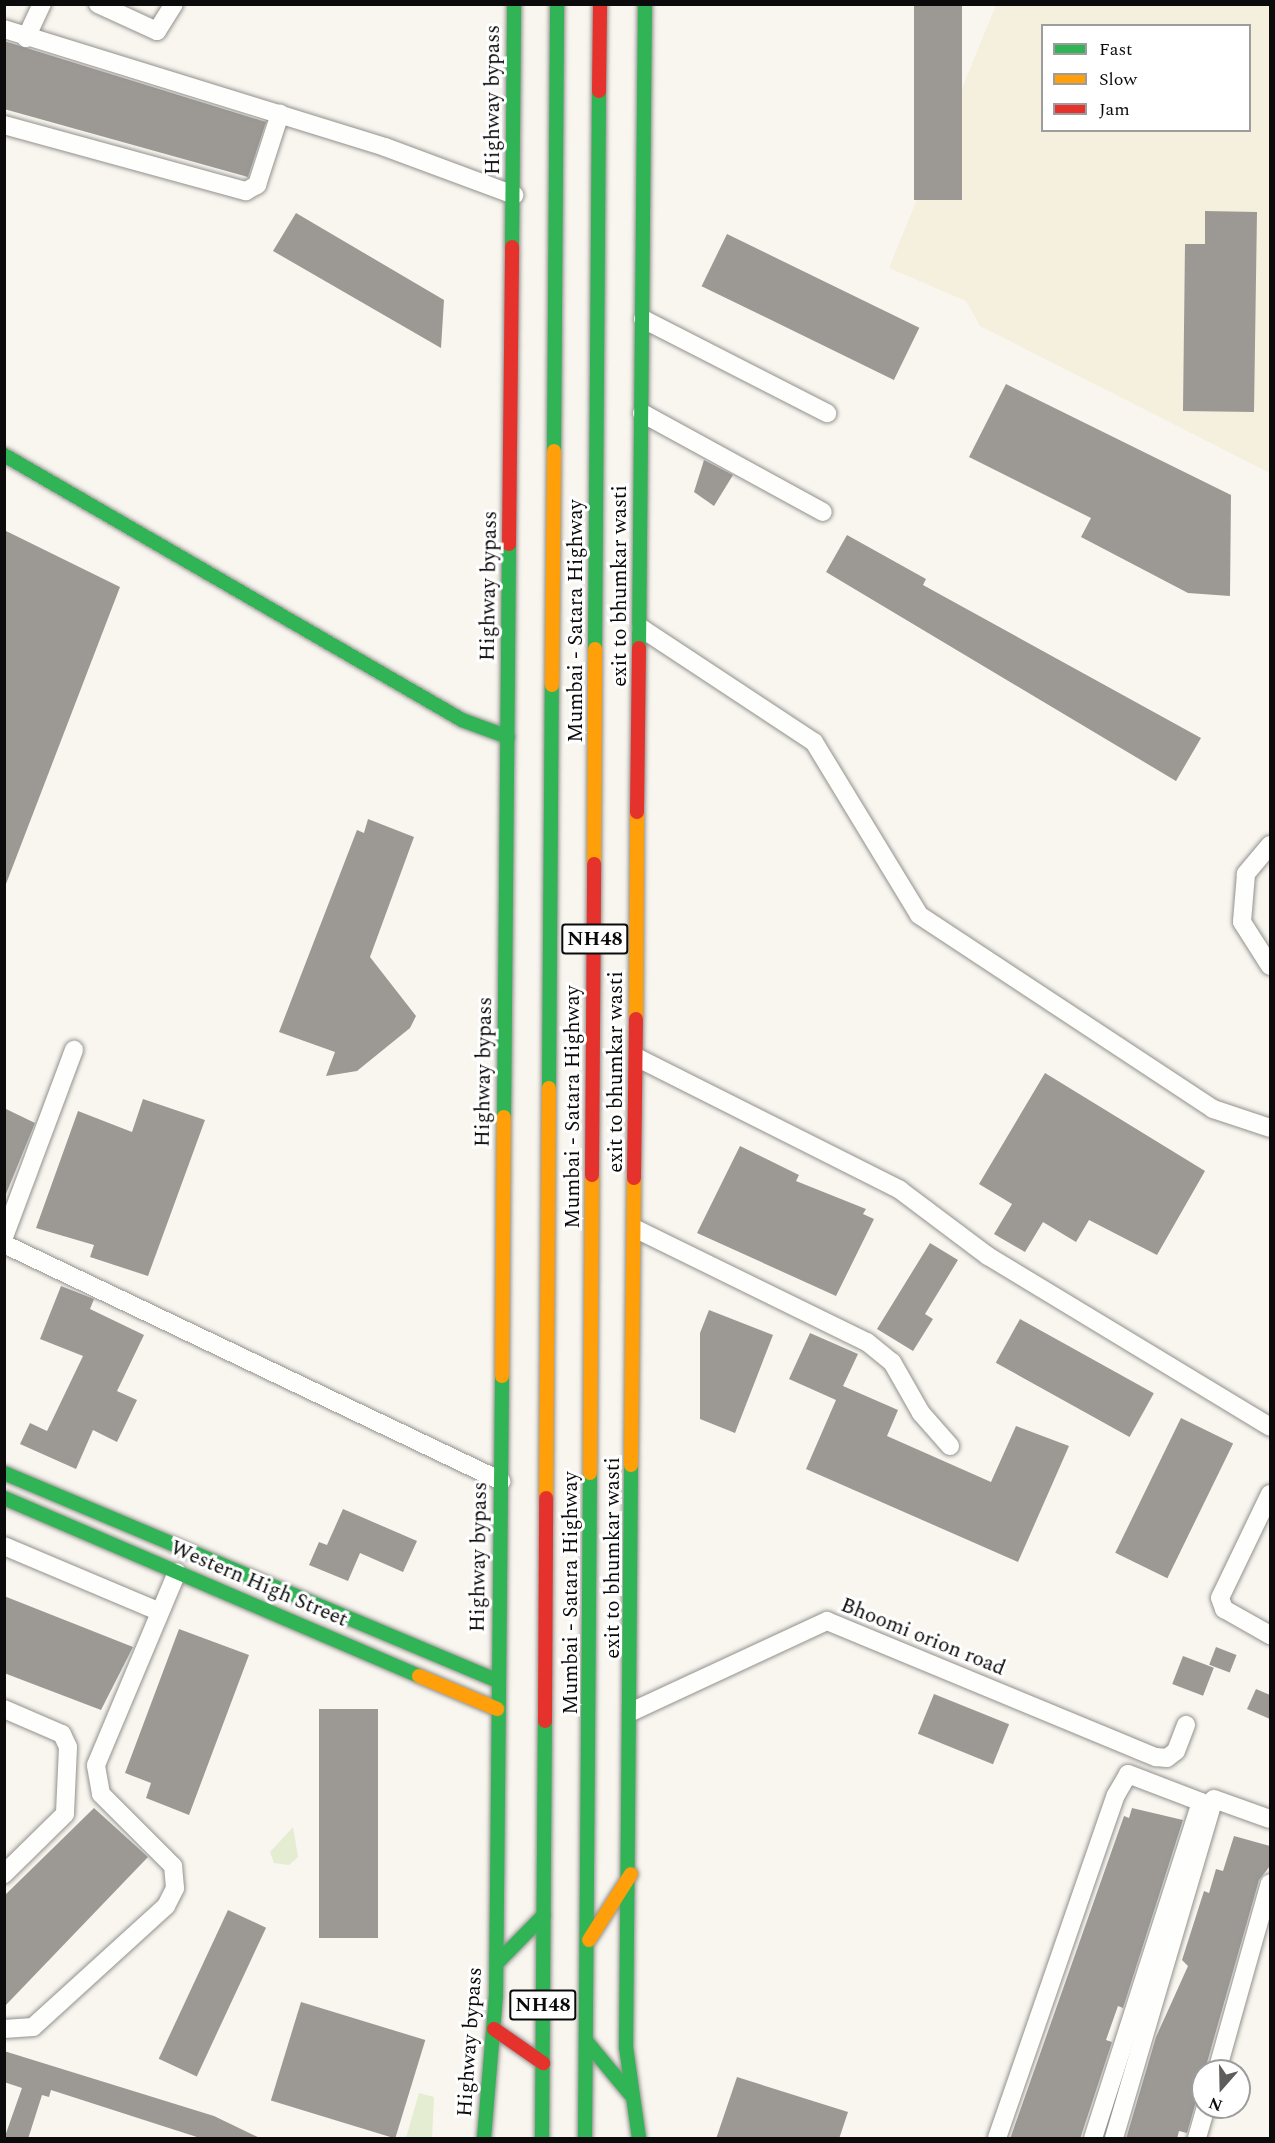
<!DOCTYPE html>
<html>
<head>
<meta charset="utf-8">
<style>
  body { margin:0 }
  #map { position:relative; width:1275px; height:2143px; overflow:hidden; background:#f9f6ef; font-family:Spectral,serif }
  div>[style] { position:absolute }
  .farmland>* { inset:0; background:#f5efdd }
  .green>* { inset:0; background:#e4ecd1 }
  .building>* { inset:0; background:#9c9995; transform-origin:0 0 }
  .roads { filter:drop-shadow(0 0 2px #92918e) drop-shadow(0 0 2px #92918e) }
  .street>* { height:18px; margin:-9px; padding:0 9px; transform-origin:9px; border-radius:9px; background:#fefefd }
  .fast>* { height:14px; margin:-7px; padding:0 7px; transform-origin:7px; border-radius:7px; background:#30b455 }
  .slow>* { height:14px; margin:-7px; padding:0 7px; transform-origin:7px; border-radius:7px; background:#ff9f0a }
  .jam>* { height:14px; margin:-7px; padding:0 7px; transform-origin:7px; border-radius:7px; background:#e5322d }
  span { translate:-50% -50%; white-space:nowrap; text-align:center; line-height:1.15; -webkit-text-stroke:6px #fff; paint-order:stroke }
  .shield-label span { padding:2px 4px; background:#fff; border:2px solid; border-radius:4px; -webkit-text-stroke-width:0 }
  .shield-label { font-size:20px; color:#0b0b0b; font-weight:700 }
  .street-label { font-size:21px; color:#0b0b0b }
  .frame { position:absolute; inset:0; border:6px solid #0b0b0b; pointer-events:none }
  .legend { position:absolute; left:1041px; top:24px; width:210px; height:108px; box-sizing:border-box; background:#fff; border:2px solid #9d9d9d; margin:0; padding:8px 10px; list-style:none; font-size:18px; color:#0b0b0b }
  .legend li { display:flex; align-items:center; gap:12px; height:30px }
  .legend b { width:30px; border:2px solid #9d9d9d }
  .north { position:absolute; left:1191px; top:2059px; width:60px; height:60px; box-sizing:border-box; background:#fff; border:2px solid #9d9d9d; border-radius:50%; rotate:200deg; font-size:16px; font-weight:700; line-height:24px; text-align:center; color:#0b0b0b }
  .north::after { content:''; display:block; margin:auto; width:21px; height:27px; background:#5e5d5b; clip-path:polygon(50% 0,100% 100%,50% 72%,0 100%) }
</style>
</head>
<body>
<div id="map">
  <div class="farmland">
    <div style="clip-path:polygon(evenodd,996px 5px,1270px 5px,1270px 473px,980px 326px,966px 301px,889px 268px,996px 5px,1042px 26px,1250px 26px,1250px 130px,1042px 130px,1042px 26px)"></div>
  </div>
  <div class="green">
    <div style="clip-path:polygon(293px 1827px,298px 1857px,289px 1865px,274px 1863px,270px 1852px)"></div>
    <div style="clip-path:polygon(419px 2093px,434px 2097px,432px 2138px,406px 2138px)"></div>
  </div>
  <div class="building">
    <div style="left:914px;top:4px;width:48px;height:196px"></div>
    <div style="clip-path:polygon(4px 41px,266px 122px,248px 177px,4px 109px)"></div>
    <div style="clip-path:polygon(1205px 211px,1257px 212px,1254px 412px,1183px 411px,1185px 244px,1205px 244px)"></div>
    <div style="clip-path:polygon(296px 213px,444px 300px,441px 348px,273px 251px)"></div>
    <div style="left:727px;top:234px;width:214px;height:58px;rotate:26deg"></div>
    <div style="clip-path:polygon(1006px 384px,1231px 495px,1230px 596px,1188px 593px,1081px 537px,1091px 518px,969px 457px)"></div>
    <div style="clip-path:polygon(704px 460px,733px 475px,714px 506px,694px 492px)"></div>
    <div style="clip-path:polygon(4px 530px,120px 587px,6px 884px,4px 884px)"></div>
    <div style="clip-path:polygon(847px 535px,926px 579px,923px 585px,1201px 738px,1176px 781px,826px 572px)"></div>
    <div style="clip-path:polygon(368px 819px,414px 837px,370px 957px,416px 1016px,410px 1028px,357px 1071px,326px 1076px,335px 1052px,279px 1032px,357px 830px,364px 833px)"></div>
    <div style="clip-path:polygon(1045px 1073px,1205px 1171px,1157px 1255px,1089px 1220px,1076px 1242px,1043px 1222px,1025px 1252px,994px 1234px,1012px 1204px,979px 1184px)"></div>
    <div style="clip-path:polygon(143px 1099px,205px 1120px,148px 1276px,90px 1257px,94px 1245px,36px 1228px,78px 1111px,132px 1132px)"></div>
    <div style="clip-path:polygon(4px 1108px,35px 1123px,4px 1199px)"></div>
    <div style="clip-path:polygon(740px 1146px,799px 1175px,796px 1181px,866px 1209px,863px 1214px,874px 1219px,836px 1296px,697px 1233px)"></div>
    <div style="clip-path:polygon(930px 1243px,958px 1260px,925px 1314px,933px 1319px,913px 1351px,877px 1329px)"></div>
    <div style="clip-path:polygon(61px 1286px,94px 1299px,90px 1309px,144px 1335px,117px 1391px,137px 1400px,117px 1442px,93px 1430px,76px 1469px,20px 1444px,30px 1423px,47px 1431px,83px 1356px,40px 1339px)"></div>
    <div style="clip-path:polygon(709px 1310px,773px 1335px,735px 1433px,700px 1419px,700px 1333px)"></div>
    <div style="left:1020px;top:1319px;width:153px;height:50px;rotate:29deg"></div>
    <div style="clip-path:polygon(810px 1333px,858px 1354px,843px 1386px,898px 1410px,887px 1436px,991px 1482px,1016px 1426px,1069px 1446px,1018px 1562px,806px 1469px,836px 1400px,789px 1379px)"></div>
    <div style="left:1181px;top:1418px;width:58px;height:150px;rotate:26deg"></div>
    <div style="clip-path:polygon(343px 1509px,417px 1541px,403px 1572px,360px 1553px,348px 1581px,309px 1565px,319px 1542px,327px 1545px)"></div>
    <div style="clip-path:polygon(4px 1596px,133px 1647px,101px 1710px,4px 1673px)"></div>
    <div style="clip-path:polygon(179px 1629px,249px 1655px,189px 1815px,146px 1798px,151px 1783px,125px 1773px)"></div>
    <div style="left:1216px;top:1647px;width:22px;height:19px;rotate:21deg"></div>
    <div style="left:1183px;top:1656px;width:33px;height:30px;rotate:21deg"></div>
    <div style="clip-path:polygon(1256px 1689px,1270px 1695px,1270px 1719px,1247px 1709px)"></div>
    <div style="left:934px;top:1694px;width:81px;height:43px;rotate:22deg"></div>
    <div style="left:319px;top:1709px;width:59px;height:229px"></div>
    <div style="clip-path:polygon(94px 1808px,148px 1857px,4px 2007px,4px 1896px)"></div>
    <div style="clip-path:polygon(1132px 1808px,1183px 1820px,1123px 2008px,1118px 2006px,1106px 2040px,1112px 2042px,1080px 2139px,1010px 2139px,1124px 1816px,1129px 1818px)"></div>
    <div style="clip-path:polygon(1234px 1836px,1270px 1846px,1270px 1866px,1259px 1880px,1187px 2133px,1179px 2131px,1177px 2139px,1126px 2139px,1156px 2037px,1188px 1966px,1182px 1960px,1204px 1891px,1209px 1893px,1216px 1869px,1223px 1871px)"></div>
    <div style="left:228px;top:1910px;width:42px;height:164px;rotate:25deg"></div>
    <div style="left:301px;top:2002px;width:130px;height:103px;rotate:17deg"></div>
    <div style="clip-path:polygon(4px 2051px,214px 2116px,262px 2139px,203px 2139px,51px 2090px,49px 2097px,42px 2095px,28px 2139px,4px 2139px,22px 2088px,4px 2082px)"></div>
    <div style="clip-path:polygon(737px 2077px,848px 2112px,839px 2139px,716px 2139px)"></div>
  </div>
  <div class="roads">
    <div class="street">
      <div style="left:98px;top:4px;width:65px;rotate:24.6deg"></div>
      <div style="left:157px;top:31px;width:32px;rotate:-58deg"></div>
      <div style="left:4px;top:29px;width:399px;rotate:17.2deg"></div>
      <div style="left:385px;top:147px;width:138px;rotate:20.4deg"></div>
      <div style="left:26px;top:38px;width:38px;rotate:-65deg"></div>
      <div style="left:4px;top:125px;width:251px;rotate:15.3deg"></div>
      <div style="left:246px;top:191px;width:13px;rotate:-29deg"></div>
      <div style="left:257px;top:185px;width:75px;rotate:-72.1deg"></div>
      <div style="left:643px;top:319px;width:207px;rotate:27.1deg"></div>
      <div style="left:642px;top:413px;width:206px;rotate:28.7deg"></div>
      <div style="left:641px;top:628px;width:207px;rotate:33.4deg"></div>
      <div style="left:814px;top:742px;width:202px;rotate:58.7deg"></div>
      <div style="left:919px;top:915px;width:352px;rotate:33.4deg"></div>
      <div style="left:1213px;top:1109px;width:60px;rotate:18.4deg"></div>
      <div style="left:1270px;top:845px;width:38px;rotate:130deg"></div>
      <div style="left:1246px;top:874px;width:48px;rotate:94.8deg"></div>
      <div style="left:1242px;top:922px;width:52px;rotate:57.5deg"></div>
      <div style="left:638px;top:1058px;width:293px;rotate:26.7deg"></div>
      <div style="left:900px;top:1190px;width:110px;rotate:36.9deg"></div>
      <div style="left:988px;top:1256px;width:330px;rotate:31.2deg"></div>
      <div style="left:636px;top:1229px;width:257px;rotate:26.1deg"></div>
      <div style="left:867px;top:1342px;width:32px;rotate:39deg"></div>
      <div style="left:892px;top:1362px;width:59px;rotate:60.4deg"></div>
      <div style="left:921px;top:1413px;width:44px;rotate:48.7deg"></div>
      <div style="left:4px;top:1237px;width:200px;rotate:-69.5deg"></div>
      <div style="left:4px;top:1244px;width:551px;rotate:25.49deg"></div>
      <div style="left:1270px;top:1494px;width:115px;rotate:115.7deg"></div>
      <div style="left:1220px;top:1598px;width:12px;rotate:70deg"></div>
      <div style="left:1224px;top:1609px;width:53px;rotate:29.5deg"></div>
      <div style="left:4px;top:1546px;width:169px;rotate:22.9deg"></div>
      <div style="left:4px;top:1709px;width:63px;rotate:23.3deg"></div>
      <div style="left:62px;top:1734px;width:14px;rotate:65deg"></div>
      <div style="left:68px;top:1747px;width:67px;rotate:92.6deg"></div>
      <div style="left:65px;top:1814px;width:86px;rotate:135.5deg"></div>
      <div style="left:633px;top:1711px;width:214px;rotate:-24.9deg"></div>
      <div style="left:827px;top:1621px;width:356px;rotate:22.5deg"></div>
      <div style="left:1156px;top:1757px;width:11px;rotate:5deg"></div>
      <div style="left:1167px;top:1758px;width:11px;rotate:-38deg"></div>
      <div style="left:1176px;top:1751px;width:28px;rotate:-69deg"></div>
      <div style="left:4px;top:2029px;width:29px;rotate:-4deg"></div>
      <div style="left:33px;top:2027px;width:180px;rotate:-42.3deg"></div>
      <div style="left:166px;top:1906px;width:20px;rotate:-63deg"></div>
      <div style="left:175px;top:1888px;width:22px;rotate:-95deg"></div>
      <div style="left:173px;top:1866px;width:102px;rotate:-135deg"></div>
      <div style="left:101px;top:1794px;width:29px;rotate:-100deg"></div>
      <div style="left:96px;top:1765px;width:209px;rotate:-67.2deg"></div>
      <div style="left:1217px;top:2071px;width:195px;rotate:-74.3deg"></div>
      <div style="left:997px;top:2138px;width:363px;rotate:-70.9deg"></div>
      <div style="left:1116px;top:1795px;width:24px;rotate:-60deg"></div>
      <div style="left:1128px;top:1774px;width:78px;rotate:21deg"></div>
      <div style="left:1201px;top:1802px;width:353px;rotate:107.8deg"></div>
      <div style="left:1114px;top:2138px;width:353px;rotate:-73.6deg"></div>
      <div style="left:1214px;top:1799px;width:59px;rotate:19.7deg"></div>
      <div style="left:1197px;top:2138px;width:32px;rotate:-74deg"></div>
    </div>
    <div class="fast">
      <div style="left:512px;top:247px;width:243px;rotate:-89.5deg"></div>
      <div style="left:554px;top:451px;width:447px;rotate:-89.6deg"></div>
      <div style="left:4px;top:455px;width:529px;rotate:30.05deg"></div>
      <div style="left:462px;top:720px;width:49px;rotate:20.3deg"></div>
      <div style="left:639px;top:648px;width:644px;rotate:-89.47deg"></div>
      <div style="left:595px;top:649px;width:558px;rotate:-89.59deg"></div>
      <div style="left:549px;top:1088px;width:403px;rotate:-89.6deg"></div>
      <div style="left:504px;top:1117px;width:573px;rotate:-89.5deg"></div>
      <div style="left:631px;top:1465px;width:582px;rotate:90.49deg"></div>
      <div style="left:626px;top:2047px;width:92px;rotate:81.9deg"></div>
      <div style="left:4px;top:1473px;width:536px;rotate:22.83deg"></div>
      <div style="left:4px;top:1498px;width:452px;rotate:23.2deg"></div>
      <div style="left:497px;top:1963px;width:67px;rotate:-45.6deg"></div>
      <div style="left:587px;top:2042px;width:67px;rotate:50.4deg"></div>
      <div style="left:484px;top:2138px;width:144px;rotate:-85.2deg"></div>
      <div style="left:496px;top:1995px;width:619px;rotate:-89.44deg"></div>
      <div style="left:542px;top:2138px;width:417px;rotate:-89.6deg"></div>
      <div style="left:585px;top:2138px;width:665px;rotate:-89.57deg"></div>
    </div>
    <div class="slow">
      <div style="left:552px;top:685px;width:234px;rotate:-89.5deg"></div>
      <div style="left:594px;top:864px;width:215px;rotate:-89.7deg"></div>
      <div style="left:636px;top:1019px;width:207px;rotate:-89.7deg"></div>
      <div style="left:502px;top:1376px;width:259px;rotate:-89.6deg"></div>
      <div style="left:631px;top:1465px;width:287px;rotate:-89.4deg"></div>
      <div style="left:590px;top:1473px;width:298px;rotate:-89.6deg"></div>
      <div style="left:546px;top:1498px;width:410px;rotate:-89.6deg"></div>
      <div style="left:419px;top:1676px;width:85px;rotate:22.9deg"></div>
      <div style="left:589px;top:1940px;width:78px;rotate:-57.5deg"></div>
    </div>
    <div class="jam">
      <div style="left:599px;top:91px;width:87px;rotate:-89.3deg"></div>
      <div style="left:509px;top:544px;width:297px;rotate:-89.4deg"></div>
      <div style="left:637px;top:812px;width:164px;rotate:-89.3deg"></div>
      <div style="left:592px;top:1175px;width:311px;rotate:-89.6deg"></div>
      <div style="left:634px;top:1178px;width:159px;rotate:-89.3deg"></div>
      <div style="left:545px;top:1721px;width:223px;rotate:-89.7deg"></div>
      <div style="left:494px;top:2029px;width:60px;rotate:34.8deg"></div>
    </div>
  </div>
  <div class="shield-label">
    <span style="left:595px;top:939px">NH48</span>
    <span style="left:543px;top:2005px">NH48</span>
  </div>
  <div class="street-label">
    <span style="left:493px;top:100px;rotate:-90deg">Highway bypass</span>
    <span style="left:489px;top:586px;rotate:-89deg">Highway bypass</span>
    <span style="left:620px;top:586px;rotate:-90deg">exit to bhumkar wasti</span>
    <span style="left:576px;top:621px;rotate:-90deg">Mumbai - Satara Highway</span>
    <span style="left:484px;top:1072px;rotate:-89deg">Highway bypass</span>
    <span style="left:616px;top:1072px;rotate:-90deg">exit to bhumkar wasti</span>
    <span style="left:573px;top:1107px;rotate:-90deg">Mumbai - Satara Highway</span>
    <span style="left:479px;top:1557px;rotate:-89deg">Highway bypass</span>
    <span style="left:613px;top:1558px;rotate:-90deg">exit to bhumkar wasti</span>
    <span style="left:259px;top:1584px;rotate:23deg">Western High Street</span>
    <span style="left:571px;top:1593px;rotate:-90deg">Mumbai - Satara Highway</span>
    <span style="left:923px;top:1637px;rotate:22deg">Bhoomi orion road</span>
    <span style="left:470px;top:2042px;rotate:-86deg">Highway bypass</span>
  </div>
  <div class="frame"></div>
  <ul class="legend">
  <li><b style="height:8px;background:#30b455"></b>Fast</li>
  <li><b style="height:8px;background:#ff9f0a"></b>Slow</li>
  <li><b style="height:8px;background:#e5322d"></b>Jam</li>
  </ul>
  <div class="north">N</div>
</div>
</body>
</html>
